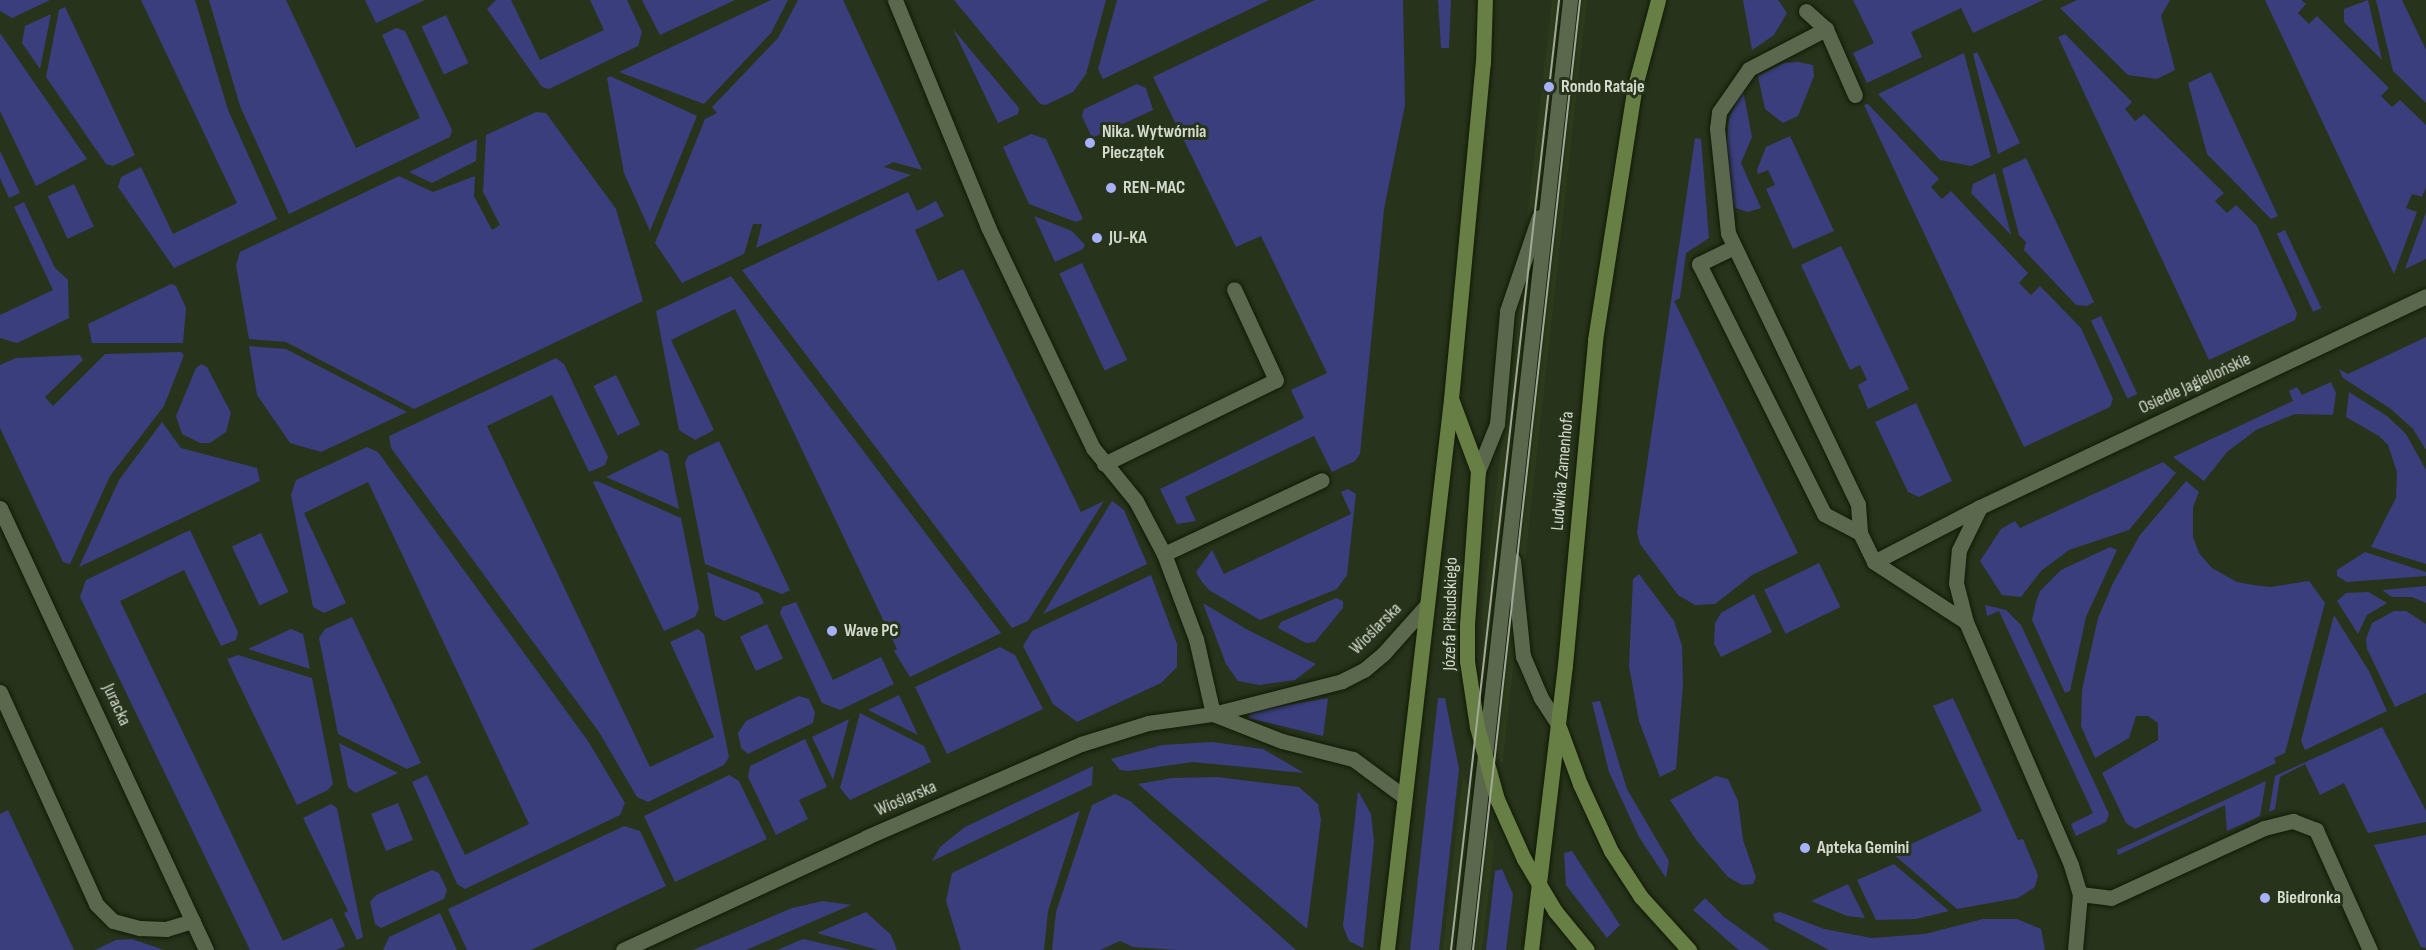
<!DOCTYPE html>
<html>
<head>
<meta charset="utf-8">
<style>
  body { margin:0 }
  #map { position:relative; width:2426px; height:950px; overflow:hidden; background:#28331c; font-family:"Sofia Sans Condensed",sans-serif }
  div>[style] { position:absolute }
  .built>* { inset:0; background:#2d3a1c }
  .green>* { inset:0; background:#3a3e7c; transform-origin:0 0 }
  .roads { filter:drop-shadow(0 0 2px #111a05) drop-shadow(0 0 2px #111a05) }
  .lane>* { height:15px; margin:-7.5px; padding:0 7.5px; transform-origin:7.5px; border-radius:7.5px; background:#5c684e }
  .street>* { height:15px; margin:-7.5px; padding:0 7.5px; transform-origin:7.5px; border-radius:7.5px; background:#5c684e }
  .secondary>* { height:15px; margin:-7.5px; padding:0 7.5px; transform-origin:7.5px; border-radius:7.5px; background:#677e44 }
  .tram>* { height:1.5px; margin:-0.75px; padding:0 0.75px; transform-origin:0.75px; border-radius:0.75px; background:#a1a999 }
  .dots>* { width:16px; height:16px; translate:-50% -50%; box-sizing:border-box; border:3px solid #28331c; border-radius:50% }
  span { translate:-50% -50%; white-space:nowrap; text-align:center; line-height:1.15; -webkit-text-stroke:6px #28331c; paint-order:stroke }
  .poi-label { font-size:18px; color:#d4dbcd; font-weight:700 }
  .left { translate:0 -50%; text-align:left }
  .street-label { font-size:18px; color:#d4dbcd }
</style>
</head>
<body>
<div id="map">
  <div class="built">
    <div style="clip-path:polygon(1552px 0,1587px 0,1502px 768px,1484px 687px,1482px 616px)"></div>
    <div style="clip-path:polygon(1463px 776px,1494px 844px,1482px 950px,1443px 950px)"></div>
  </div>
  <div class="green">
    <div style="clip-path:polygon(0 0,50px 0,12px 18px,0 11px)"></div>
    <div style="clip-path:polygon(141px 0,195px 0,228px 110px,277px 219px,174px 268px,118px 187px,121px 177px,141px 167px,173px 234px,237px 203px)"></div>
    <div style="clip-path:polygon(209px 0,286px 0,356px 148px,420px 118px,382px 35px,396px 28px,405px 31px,452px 130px,450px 137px,289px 214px,240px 106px)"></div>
    <div style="clip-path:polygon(365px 0,425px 0,376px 23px)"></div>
    <div style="clip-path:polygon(496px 0,511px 0,540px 60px,604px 30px,590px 0,627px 0,642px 32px,638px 46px,549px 89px,542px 87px,487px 9px)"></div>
    <div style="clip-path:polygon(642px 0,735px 0,660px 35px)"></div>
    <div style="clip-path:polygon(771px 0,788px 0,771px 33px,704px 104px,619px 72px)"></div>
    <div style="clip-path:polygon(798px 0,843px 0,922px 170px,893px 162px,884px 167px,911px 175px,756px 248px,762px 224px,753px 224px,744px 254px,682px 283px,655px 243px,705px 119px,717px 113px,712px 107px,778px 38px)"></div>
    <div style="clip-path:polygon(954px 0,1106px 0,1086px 74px,1073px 92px,1046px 105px,1040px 104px)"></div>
    <div style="clip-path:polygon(1117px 0,1269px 0,1103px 79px,1098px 69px)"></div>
    <div style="clip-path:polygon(1315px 0,1403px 0,1405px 105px,1384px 209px,1360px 454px,1355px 461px,1332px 472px,1314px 436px,1185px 497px,1196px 521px,1177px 524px,1160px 489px,1304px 418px,1291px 390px,1327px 373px,1261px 236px,1236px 247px,1153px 77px)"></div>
    <div style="clip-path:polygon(1438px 0,1451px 0,1449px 48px,1441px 48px)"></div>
    <div style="clip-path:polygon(1743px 0,1778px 0,1787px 13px,1774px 35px,1752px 50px)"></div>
    <div style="clip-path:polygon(1853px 0,2043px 0,1973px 33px,1961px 8px,1911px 32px,1922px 57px,1867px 83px,1853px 53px,1874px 43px)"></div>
    <div style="clip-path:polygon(2077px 0,2170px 0,2161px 16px,2175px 70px,2157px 79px,2128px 75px,2060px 8px)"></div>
    <div style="clip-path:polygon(2265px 0,2301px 0,2306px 4px,2298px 13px,2309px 24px,2317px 16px,2389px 88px,2381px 96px,2392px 107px,2400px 100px,2426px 125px,2426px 187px,2422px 197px,2412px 194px,2406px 208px,2417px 212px,2394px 274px)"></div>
    <div style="clip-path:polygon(2368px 0,2382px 60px,2344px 22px,2344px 9px)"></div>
    <div style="clip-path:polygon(2376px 0,2402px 0,2426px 50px,2426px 103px,2393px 71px)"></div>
    <div style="clip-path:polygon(65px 7px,135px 155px,113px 166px,106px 164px,46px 77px,59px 10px)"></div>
    <div style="clip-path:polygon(51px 14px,40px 69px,22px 43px,25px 26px)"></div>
    <div style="left:446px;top:15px;width:53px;height:27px;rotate:65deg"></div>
    <div style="clip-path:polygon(953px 29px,1019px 108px,1018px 114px,998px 123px)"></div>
    <div style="clip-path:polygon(0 33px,87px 159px,36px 186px,0 111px)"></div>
    <div style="clip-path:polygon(2065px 34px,2132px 102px,2125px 109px,2135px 121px,2144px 114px,2224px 193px,2215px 201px,2227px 213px,2236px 205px,2257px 226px,2297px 313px,2295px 320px,2209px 360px,2058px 37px)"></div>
    <div style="clip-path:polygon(1977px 52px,2020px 143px,1998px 154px,1973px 54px)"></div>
    <div style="clip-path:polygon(1964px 53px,1991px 157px,1971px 166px,1940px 160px,1878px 94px)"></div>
    <div style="clip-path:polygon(1798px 62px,1813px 65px,1814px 76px,1798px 116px,1783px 123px,1765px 109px,1758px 76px,1784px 63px)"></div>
    <div style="clip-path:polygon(2211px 72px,2278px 216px,2271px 219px,2207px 154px,2188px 83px)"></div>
    <div style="clip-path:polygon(610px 76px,697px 116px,650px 231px,624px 173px,607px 78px)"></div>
    <div style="clip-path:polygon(1137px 84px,1146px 88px,1153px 110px,1092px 138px,1082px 116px,1084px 109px)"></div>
    <div style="clip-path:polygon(1743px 90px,1752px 137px,1741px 163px,1761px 208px,1748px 212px,1735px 208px,1732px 201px,1726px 149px,1729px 118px)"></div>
    <div style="clip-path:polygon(1868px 104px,1939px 179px,1931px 187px,1942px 199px,1951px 191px,2028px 273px,2019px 283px,2031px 295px,2040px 286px,2081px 328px,2113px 399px,2110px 407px,2024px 447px,1864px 105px)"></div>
    <div style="clip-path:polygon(536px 112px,546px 113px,616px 209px,643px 301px,414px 409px,286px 342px,249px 339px,236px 265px,240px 252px,399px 176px,433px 192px,475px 176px,474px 196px,492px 230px,500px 225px,483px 192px,486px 135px)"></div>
    <div style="clip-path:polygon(1031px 134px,1046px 139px,1083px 219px,1076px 222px,1029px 204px,1003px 147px)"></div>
    <div style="clip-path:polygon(1790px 136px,1834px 231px,1793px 249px,1766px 189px,1775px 185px,1768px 170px,1758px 174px,1757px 170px,1766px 147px)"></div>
    <div style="clip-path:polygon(1695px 138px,1701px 139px,1709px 238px,1686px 253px,1680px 298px,1674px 301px,1798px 553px,1752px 575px,1715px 604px,1695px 605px,1678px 595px,1640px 544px,1637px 532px)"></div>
    <div style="clip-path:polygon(477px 139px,476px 161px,432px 183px,409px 172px)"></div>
    <div style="clip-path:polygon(0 151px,20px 193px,9px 198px,0 178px)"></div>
    <div style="clip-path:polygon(2026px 158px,2094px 302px,2087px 306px,2076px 305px,2024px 250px,2026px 242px,2019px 235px,2002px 169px)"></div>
    <div style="clip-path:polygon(1995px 173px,2011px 235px,1971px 193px,1973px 184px)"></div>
    <div style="left:74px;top:184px;width:47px;height:29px;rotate:65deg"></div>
    <div style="clip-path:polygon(908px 192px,917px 211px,936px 201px,944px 216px,915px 230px,938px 281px,963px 269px,1081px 512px,1104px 501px,1028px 621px,1012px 628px,742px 270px)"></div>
    <div style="clip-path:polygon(24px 202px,55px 268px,68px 280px,69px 318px,17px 343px,0 338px,0 315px,53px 290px,14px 207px)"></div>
    <div style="clip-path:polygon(2426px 212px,2426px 259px,2405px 269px)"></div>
    <div style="clip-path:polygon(1034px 216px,1072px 231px,1085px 245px,1083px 249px,1055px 262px)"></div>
    <div style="left:2285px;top:230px;width:86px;height:9px;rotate:65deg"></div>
    <div style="clip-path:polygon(1841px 246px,1909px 389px,1868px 409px,1858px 385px,1867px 380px,1860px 365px,1850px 370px,1801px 265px)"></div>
    <div style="left:1082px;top:263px;width:107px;height:25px;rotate:65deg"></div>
    <div style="clip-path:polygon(731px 276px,1001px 633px,910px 677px,894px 651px,897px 649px,735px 309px,671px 340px,714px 430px,695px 440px,679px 430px,656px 311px)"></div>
    <div style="clip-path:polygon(171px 284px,176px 286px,186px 308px,183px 343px,92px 343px,88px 324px)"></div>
    <div style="left:2101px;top:316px;width:86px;height:11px;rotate:65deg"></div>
    <div style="clip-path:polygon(2426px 337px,2426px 450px,2413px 429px,2391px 409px,2343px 378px,2339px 369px,2348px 374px)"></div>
    <div style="clip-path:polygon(249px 346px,286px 349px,407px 412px,321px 452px,290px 443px,257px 395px)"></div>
    <div style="clip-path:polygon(181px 352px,184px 355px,164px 406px,110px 476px,70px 564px,63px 562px,0 428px,0 365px,16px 358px,80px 355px,83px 360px,45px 397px,53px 406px,105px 354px)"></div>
    <div style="clip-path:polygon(556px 358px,564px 364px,608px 457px,605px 465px,589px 472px,552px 395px,487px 426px,650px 767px,714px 737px,670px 642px,698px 629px,704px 634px,729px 757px,724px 765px,648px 802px,637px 797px,599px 732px,391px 448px,389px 436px)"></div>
    <div style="clip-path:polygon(201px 364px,207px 367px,231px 413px,226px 432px,210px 443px,200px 443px,182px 434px,176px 416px,196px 368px)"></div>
    <div style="left:616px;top:375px;width:55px;height:25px;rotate:64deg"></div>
    <div style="clip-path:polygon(2331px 382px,2336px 393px,2333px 415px,2295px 414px,2256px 430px,2227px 452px,2204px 481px,2173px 457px,2293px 401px,2289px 391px,2297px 387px,2302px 395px)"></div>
    <div style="clip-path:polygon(2349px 392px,2387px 416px,2406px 434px,2426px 470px,2426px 564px,2371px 547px,2396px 498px,2397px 472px,2388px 445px,2379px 436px,2346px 417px)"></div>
    <div style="clip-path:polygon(1916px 403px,1952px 481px,1919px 497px,1908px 492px,1875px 422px)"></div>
    <div style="clip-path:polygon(162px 422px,181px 448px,257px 468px,260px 481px,79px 567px,119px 480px)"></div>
    <div style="clip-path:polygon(719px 441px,790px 590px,782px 594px,705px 564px,685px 463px,688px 456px)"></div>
    <div style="clip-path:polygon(367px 447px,378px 452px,588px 741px,625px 803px,620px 815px,465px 889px,457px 884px,412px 782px,427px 775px,465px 855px,529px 824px,368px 482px,304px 513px,346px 603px,324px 613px,313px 607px,291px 495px,296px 480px)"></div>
    <div style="clip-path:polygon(661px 450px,668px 454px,679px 509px,606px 477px)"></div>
    <div style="clip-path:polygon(2163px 462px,2176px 473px,2129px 530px,2069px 550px,2041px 571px,2021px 597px,2002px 595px,1980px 561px,2001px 529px,2015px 521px,2020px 528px)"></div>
    <div style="clip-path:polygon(597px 481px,681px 518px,699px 608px,695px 617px,664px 631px,593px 482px)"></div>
    <div style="clip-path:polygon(2186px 481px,2199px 492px,2193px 507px,2193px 537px,2199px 553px,2212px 568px,2237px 582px,2253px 585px,2270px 587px,2309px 581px,2325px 603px,2285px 753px,2274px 758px,2276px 763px,2135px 829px,2126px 823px,2102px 773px,2158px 740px,2158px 723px,2148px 716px,2136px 716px,2129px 738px,2095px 758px,2081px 726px,2082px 690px,2098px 618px,2113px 583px,2140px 535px)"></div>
    <div style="clip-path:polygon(1348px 489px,1356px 494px,1347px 575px,1337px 589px,1260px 620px,1209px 590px,1202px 582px,1196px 572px,1212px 550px,1224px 574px,1351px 514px,1341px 492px)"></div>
    <div style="clip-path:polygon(1112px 501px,1124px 510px,1147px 564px,1043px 614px)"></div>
    <div style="clip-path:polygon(190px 530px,238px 632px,236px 640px,221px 646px,184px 570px,120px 601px,283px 941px,332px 918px,345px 946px,336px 950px,250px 950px,80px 597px,86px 580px)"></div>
    <div style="left:261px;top:533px;width:65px;height:32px;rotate:65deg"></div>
    <div style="clip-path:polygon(2110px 547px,2117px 550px,2086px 617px,2070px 691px,2065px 693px,2032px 620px,2036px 602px,2040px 591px,2061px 570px)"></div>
    <div style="clip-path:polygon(2365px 552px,2426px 572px,2426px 576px,2347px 582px,2337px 576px,2337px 570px)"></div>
    <div style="left:1819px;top:563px;width:49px;height:61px;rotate:64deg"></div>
    <div style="clip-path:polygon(707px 572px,759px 593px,764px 603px,724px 621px,715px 616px)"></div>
    <div style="clip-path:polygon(1639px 574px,1674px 621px,1682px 646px,1683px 684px,1676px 769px,1660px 777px,1639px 721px,1629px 666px,1633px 579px)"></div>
    <div style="clip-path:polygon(1151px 575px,1177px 644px,1177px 667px,1161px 683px,1077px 722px,1053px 704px,1023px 646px,1032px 631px)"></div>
    <div style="clip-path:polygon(2426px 586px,2426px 603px,2412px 597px,2392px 597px,2382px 590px)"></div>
    <div style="clip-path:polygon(2368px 592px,2387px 603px,2367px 615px,2358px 634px,2337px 601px,2346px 593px)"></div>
    <div style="clip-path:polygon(1754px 594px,1772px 632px,1721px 657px,1714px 644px,1715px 623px,1721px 613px)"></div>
    <div style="clip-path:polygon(1336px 598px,1343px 601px,1343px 608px,1315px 642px,1306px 643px,1278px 628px,1281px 622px)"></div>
    <div style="clip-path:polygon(796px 602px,833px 680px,881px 657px,894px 684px,840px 710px,822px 703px,780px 613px,782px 607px)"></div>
    <div style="clip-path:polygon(1203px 603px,1246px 629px,1316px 664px,1295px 680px,1259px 685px,1238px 681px,1226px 664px)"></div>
    <div style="clip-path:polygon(1985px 605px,2006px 610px,2021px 625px,2109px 814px,2106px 822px,2076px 836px,2071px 824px,2093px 813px,1999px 611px,1987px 616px)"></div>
    <div style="clip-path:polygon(2394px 611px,2406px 611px,2426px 624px,2426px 693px,2395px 707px,2367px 649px,2366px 639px,2372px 623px)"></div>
    <div style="clip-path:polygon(2334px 615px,2369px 671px,2387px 711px,2305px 750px,2301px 741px)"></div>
    <div style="clip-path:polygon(352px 617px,421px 763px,407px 769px,338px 734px,319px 638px,325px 629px)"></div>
    <div style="left:767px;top:624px;width:38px;height:30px;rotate:65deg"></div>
    <div style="clip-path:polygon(291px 629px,303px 634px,310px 669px,248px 649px)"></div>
    <div style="clip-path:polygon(1000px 647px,1015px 655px,1043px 709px,947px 754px,915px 687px)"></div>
    <div style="clip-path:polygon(238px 655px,312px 678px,333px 784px,328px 790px,297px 805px,227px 659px)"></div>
    <div style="clip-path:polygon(899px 695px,918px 735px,868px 710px)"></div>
    <div style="clip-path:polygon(799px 696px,809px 699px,815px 713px,813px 723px,748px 754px,741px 748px,738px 733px,746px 721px)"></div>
    <div style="clip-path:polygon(1328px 698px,1323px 736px,1248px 718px,1252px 711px)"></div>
    <div style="clip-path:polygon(1438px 698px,1445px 698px,1459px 769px,1439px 950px,1410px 950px)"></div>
    <div style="clip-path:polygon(1953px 698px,2018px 840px,2023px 839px,2038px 875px,2035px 887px,2018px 898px,1957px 909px,1892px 853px,1982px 811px,1933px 706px)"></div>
    <div style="clip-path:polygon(1600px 701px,1627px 789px,1669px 861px,1666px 878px,1639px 837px,1609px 772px,1592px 702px)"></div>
    <div style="clip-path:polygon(860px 713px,924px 746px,931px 762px,850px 800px,840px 788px)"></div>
    <div style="clip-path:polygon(849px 719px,833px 780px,812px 737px)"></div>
    <div style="clip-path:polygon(2382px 727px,2426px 811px,2426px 822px,2368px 833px,2344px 783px,2320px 795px,2305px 764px,2280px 777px,2275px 809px,2269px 812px,2275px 776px)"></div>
    <div style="clip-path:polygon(805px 739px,827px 787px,799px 800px,808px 819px,776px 835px,748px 777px,750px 766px)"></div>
    <div style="clip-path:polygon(1212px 742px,1263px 749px,1304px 773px,1193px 762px,1129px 771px,1120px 770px,1111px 759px,1162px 745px)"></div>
    <div style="clip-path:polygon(339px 743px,398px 773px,355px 793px,348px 787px)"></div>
    <div style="clip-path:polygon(1093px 766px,1092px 785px,932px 861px,940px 847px,965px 827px)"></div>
    <div style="clip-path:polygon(729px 775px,739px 781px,767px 839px,675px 882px,644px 816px)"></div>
    <div style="clip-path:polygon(1716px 776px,1728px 779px,1738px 801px,1743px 840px,1756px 877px,1753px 884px,1742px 885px,1728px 877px,1697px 841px,1670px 800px)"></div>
    <div style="clip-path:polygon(1217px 777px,1299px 787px,1318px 804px,1321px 820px,1307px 929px,1138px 784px,1172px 778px)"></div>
    <div style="clip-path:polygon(2266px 781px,2260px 816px,2227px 831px,2225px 805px,2118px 855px,2117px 850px)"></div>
    <div style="clip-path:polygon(1358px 791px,1371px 814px,1374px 842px,1363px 948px,1349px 941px,1343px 926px)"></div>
    <div style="clip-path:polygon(1115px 794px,1130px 801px,1296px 950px,1177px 950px,1133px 947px,1120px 941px,1100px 950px,1052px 950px,1056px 912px,1092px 805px)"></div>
    <div style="left:398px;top:803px;width:40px;height:29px;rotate:68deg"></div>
    <div style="clip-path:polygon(331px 804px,337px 808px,363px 937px,357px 940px,344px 913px,348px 911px,303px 818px)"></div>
    <div style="clip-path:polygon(8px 810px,74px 950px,0 950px,0 814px)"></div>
    <div style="clip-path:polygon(1080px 811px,1048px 911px,1044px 950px,961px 950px,946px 901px,952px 873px)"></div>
    <div style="clip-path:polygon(624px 826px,640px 831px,666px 886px,531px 950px,467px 950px,448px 909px)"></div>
    <div style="clip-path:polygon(2426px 835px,2426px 948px,2421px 947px,2374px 845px)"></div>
    <div style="clip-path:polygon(1572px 851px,1620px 925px,1607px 938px,1566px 885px,1564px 853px)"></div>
    <div style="clip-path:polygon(1894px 864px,1949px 911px,1916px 919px,1876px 920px,1857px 880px)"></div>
    <div style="clip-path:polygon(1502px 869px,1513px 894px,1506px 950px,1486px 950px,1495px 871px)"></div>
    <div style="clip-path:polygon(432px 870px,439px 873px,447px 890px,444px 899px,381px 928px,375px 924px,370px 902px,376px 895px)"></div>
    <div style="clip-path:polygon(1848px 884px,1865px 918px,1847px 916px,1811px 901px)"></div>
    <div style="clip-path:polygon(1705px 898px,1724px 917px,1770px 950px,1739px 950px,1734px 946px,1693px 910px)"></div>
    <div style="clip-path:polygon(823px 901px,851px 905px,746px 950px,693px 950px,792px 908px)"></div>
    <div style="clip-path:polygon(866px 912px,891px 935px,897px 950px,878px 950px,817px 933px)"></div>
    <div style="clip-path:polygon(1780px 912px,1824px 929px,1872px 938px,1925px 934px,1983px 919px,2017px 919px,2041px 929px,2045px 950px,1829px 950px,1775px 921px,1773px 914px)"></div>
    <div style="clip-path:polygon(440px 913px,457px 950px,383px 950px,389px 937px)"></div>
    <div style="clip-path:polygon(132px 939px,164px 950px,95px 950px,116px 940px)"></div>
    <div style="clip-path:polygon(803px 939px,851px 950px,777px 950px)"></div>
  </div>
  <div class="roads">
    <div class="lane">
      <div style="left:1806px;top:11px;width:27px;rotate:42deg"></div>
      <div style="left:1826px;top:29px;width:72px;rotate:66.3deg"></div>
      <div style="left:1728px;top:233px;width:105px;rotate:-96deg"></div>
      <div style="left:1717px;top:129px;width:17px;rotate:-83deg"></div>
      <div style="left:1719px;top:112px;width:52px;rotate:-55.1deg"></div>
      <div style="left:1749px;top:69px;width:87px;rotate:-27.5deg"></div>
      <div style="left:1478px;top:471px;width:51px;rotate:-68deg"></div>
      <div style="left:1497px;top:424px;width:113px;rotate:-84.9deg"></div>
      <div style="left:1507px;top:311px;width:99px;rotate:-71.2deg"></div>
      <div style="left:1513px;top:560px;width:97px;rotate:84.1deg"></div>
      <div style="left:1523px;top:656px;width:46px;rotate:66.8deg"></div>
      <div style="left:1541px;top:698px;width:31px;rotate:57deg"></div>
      <div style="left:1463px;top:950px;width:956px;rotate:-83.57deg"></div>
    </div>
    <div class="street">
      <div style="left:895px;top:0;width:245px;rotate:67.7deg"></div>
      <div style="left:988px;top:227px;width:245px;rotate:64.6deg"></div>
      <div style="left:1093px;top:448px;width:68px;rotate:50.9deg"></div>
      <div style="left:1136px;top:501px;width:60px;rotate:62.2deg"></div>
      <div style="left:1164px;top:554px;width:91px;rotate:69.4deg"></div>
      <div style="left:1196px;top:639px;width:77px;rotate:77.2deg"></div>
      <div style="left:1728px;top:233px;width:301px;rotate:64.4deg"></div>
      <div style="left:1858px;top:504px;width:29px;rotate:86deg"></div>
      <div style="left:1860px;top:533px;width:32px;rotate:64deg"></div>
      <div style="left:1874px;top:562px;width:110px;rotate:33.1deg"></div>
      <div style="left:1966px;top:622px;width:265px;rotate:66.6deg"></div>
      <div style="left:2071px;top:865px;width:30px;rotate:73deg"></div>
      <div style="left:2080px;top:894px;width:56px;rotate:95.1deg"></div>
      <div style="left:1734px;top:247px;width:39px;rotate:154deg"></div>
      <div style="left:1699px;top:264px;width:280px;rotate:63.4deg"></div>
      <div style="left:1824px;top:514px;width:41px;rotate:27.8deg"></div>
      <div style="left:1104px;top:464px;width:191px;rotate:-26deg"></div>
      <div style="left:1276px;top:380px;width:100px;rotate:-114.8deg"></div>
      <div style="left:0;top:508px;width:488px;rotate:65deg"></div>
      <div style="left:1164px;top:554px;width:174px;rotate:-25.1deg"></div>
      <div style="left:1874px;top:562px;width:119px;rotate:-27.4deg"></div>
      <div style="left:1980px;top:507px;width:493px;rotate:-25.3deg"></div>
      <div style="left:1966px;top:622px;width:40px;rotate:-104.4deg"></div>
      <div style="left:1956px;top:583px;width:33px;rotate:-85deg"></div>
      <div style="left:1959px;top:550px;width:48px;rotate:-64deg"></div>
      <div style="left:0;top:692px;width:233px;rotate:65.6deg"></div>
      <div style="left:96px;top:904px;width:24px;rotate:45deg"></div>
      <div style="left:113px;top:921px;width:28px;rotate:15deg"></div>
      <div style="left:140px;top:928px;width:26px;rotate:2deg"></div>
      <div style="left:166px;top:929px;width:28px;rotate:-17deg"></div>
      <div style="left:1213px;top:714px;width:74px;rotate:21.4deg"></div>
      <div style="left:1282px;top:741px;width:73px;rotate:14.2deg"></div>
      <div style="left:1353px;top:759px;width:62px;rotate:36.5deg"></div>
      <div style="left:2080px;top:894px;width:31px;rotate:7deg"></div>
      <div style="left:2111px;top:898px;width:168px;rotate:-24.6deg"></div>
      <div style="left:2264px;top:828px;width:30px;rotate:-14deg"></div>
      <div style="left:2293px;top:821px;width:25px;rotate:21deg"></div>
      <div style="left:2316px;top:830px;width:132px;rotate:65.8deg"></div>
      <div style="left:623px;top:950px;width:269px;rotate:-24.8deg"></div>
      <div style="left:867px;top:837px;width:233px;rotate:-23.5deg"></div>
      <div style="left:1081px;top:744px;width:70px;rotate:-17.4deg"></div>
      <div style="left:1148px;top:723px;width:66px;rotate:-7.9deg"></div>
      <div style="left:1213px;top:714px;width:133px;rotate:-14.3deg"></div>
      <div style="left:1342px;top:681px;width:25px;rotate:-27deg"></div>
      <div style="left:1364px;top:670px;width:26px;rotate:-40deg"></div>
      <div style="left:1384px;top:653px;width:63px;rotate:-48.2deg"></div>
    </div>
    <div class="secondary">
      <div style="left:1452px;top:401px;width:75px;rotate:69.6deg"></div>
      <div style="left:1478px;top:471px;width:154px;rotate:94.1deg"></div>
      <div style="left:1467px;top:625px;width:36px;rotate:90deg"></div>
      <div style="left:1467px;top:661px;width:67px;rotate:81.4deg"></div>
      <div style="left:1477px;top:727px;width:75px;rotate:74.5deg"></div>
      <div style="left:1497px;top:799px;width:66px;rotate:65.8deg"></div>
      <div style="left:1524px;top:859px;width:61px;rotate:59.2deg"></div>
      <div style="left:1555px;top:911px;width:50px;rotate:50.6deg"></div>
      <div style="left:1559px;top:727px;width:61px;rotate:69.8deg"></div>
      <div style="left:1580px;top:784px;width:74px;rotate:65.2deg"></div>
      <div style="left:1611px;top:851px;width:55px;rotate:56.9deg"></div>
      <div style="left:1641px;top:897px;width:72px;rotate:47.8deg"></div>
      <div style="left:1387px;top:950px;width:555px;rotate:-83.37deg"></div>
      <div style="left:1451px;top:399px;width:338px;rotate:-84.6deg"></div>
      <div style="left:1483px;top:63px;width:63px;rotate:-88.2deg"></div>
      <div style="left:1531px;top:950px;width:287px;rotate:-83.2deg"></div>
      <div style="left:1565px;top:665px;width:326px;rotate:-84.7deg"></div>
      <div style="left:1595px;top:340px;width:257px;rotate:-81.1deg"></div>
      <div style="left:1635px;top:86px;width:89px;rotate:-75deg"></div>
    </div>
  </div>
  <div class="tram">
    <div style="left:1451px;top:950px;width:956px;rotate:-83.51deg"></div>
    <div style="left:1473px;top:950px;width:956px;rotate:-83.57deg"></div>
  </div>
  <div class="dots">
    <div style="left:1549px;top:87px;background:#a7b1fc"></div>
    <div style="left:1090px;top:143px;background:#a7b1fc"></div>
    <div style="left:1111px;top:188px;background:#a7b1fc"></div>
    <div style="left:1097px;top:238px;background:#a7b1fc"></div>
    <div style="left:832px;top:631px;background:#a7b1fc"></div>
    <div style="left:1805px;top:848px;background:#a7b1fc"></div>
    <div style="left:2265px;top:898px;background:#a7b1fc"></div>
  </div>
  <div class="poi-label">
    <span class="left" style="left:1561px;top:87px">Rondo Rataje</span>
    <span class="left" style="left:1102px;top:143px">Nika. Wytwórnia<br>Pieczątek</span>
    <span class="left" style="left:1123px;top:188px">REN-MAC</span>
    <span class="left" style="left:1109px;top:238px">JU-KA</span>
    <span class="left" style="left:844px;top:631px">Wave PC</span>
    <span class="left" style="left:1817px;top:848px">Apteka Gemini</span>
    <span class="left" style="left:2277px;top:898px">Biedronka</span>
  </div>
  <div class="street-label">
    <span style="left:2195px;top:384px;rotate:-25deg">Osiedle Jagiellońskie</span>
    <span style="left:1563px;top:471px;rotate:-85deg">Ludwika Zamenhofa</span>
    <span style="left:1451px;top:614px;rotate:-89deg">Józefa Piłsudskiego</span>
    <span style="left:1376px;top:629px;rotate:-45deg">Wioślarska</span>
    <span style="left:116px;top:705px;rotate:65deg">Juracka</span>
    <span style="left:906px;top:799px;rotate:-23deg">Wioślarska</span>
  </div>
</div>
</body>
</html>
